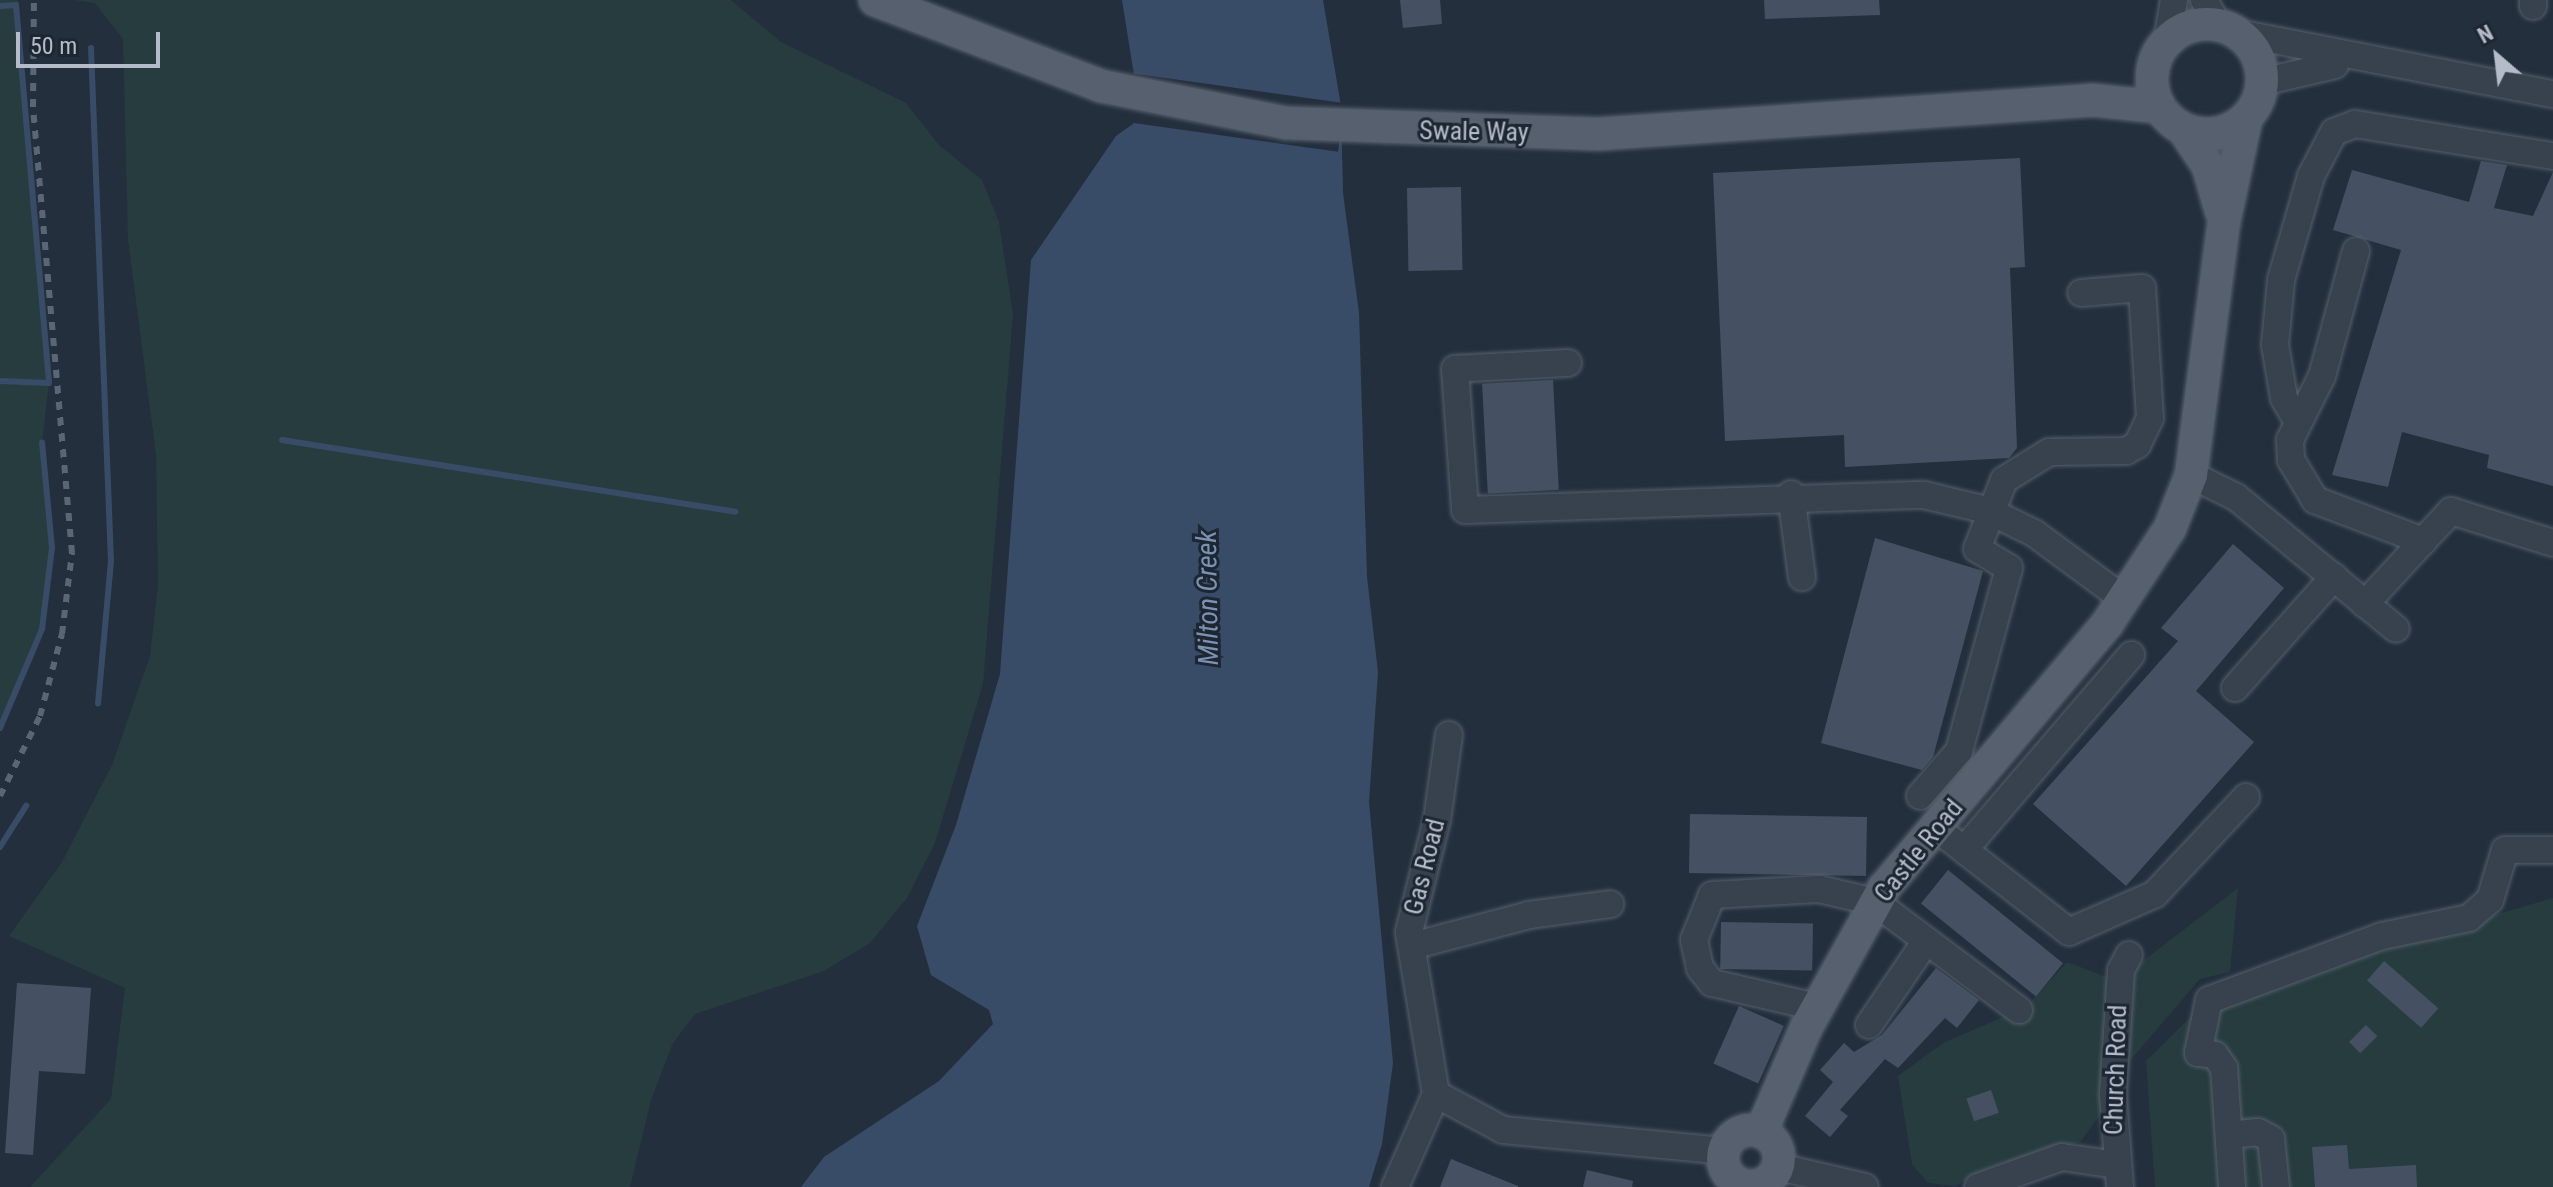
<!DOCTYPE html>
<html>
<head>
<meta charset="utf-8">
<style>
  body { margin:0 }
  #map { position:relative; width:2553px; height:1187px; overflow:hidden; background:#242f3e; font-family:"Roboto Condensed",sans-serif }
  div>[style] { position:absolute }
  .green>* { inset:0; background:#263c3f }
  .water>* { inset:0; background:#394c67 }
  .pier>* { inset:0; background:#242f3e; transform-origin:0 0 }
  .stream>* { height:6px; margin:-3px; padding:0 3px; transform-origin:3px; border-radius:3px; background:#394c67 }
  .building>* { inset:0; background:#455162; transform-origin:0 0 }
  .roads { filter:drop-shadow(0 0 2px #565f6c) drop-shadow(0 0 2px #565f6c) }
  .minor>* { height:26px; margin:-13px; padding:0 13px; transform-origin:13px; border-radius:13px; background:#38414e }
  .major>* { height:32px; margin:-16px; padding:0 16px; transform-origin:16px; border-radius:16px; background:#56606e }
  .major>.ring { margin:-16px; padding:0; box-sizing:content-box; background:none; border:32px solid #56606e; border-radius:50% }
  .rail>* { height:6px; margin-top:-3px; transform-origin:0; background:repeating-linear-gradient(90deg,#5a6575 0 8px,transparent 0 16px) }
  span { translate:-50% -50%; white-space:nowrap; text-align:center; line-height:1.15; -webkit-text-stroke:6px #1d2633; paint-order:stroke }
  .street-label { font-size:26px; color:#b4bcc9 }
  .water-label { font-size:28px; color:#7c92b1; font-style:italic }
  .north { position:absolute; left:2457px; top:16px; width:80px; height:80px; -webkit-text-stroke:6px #1d2633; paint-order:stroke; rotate:332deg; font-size:22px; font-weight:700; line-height:32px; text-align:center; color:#b4bcc9 }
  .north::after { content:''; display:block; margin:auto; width:28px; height:36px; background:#b4bcc9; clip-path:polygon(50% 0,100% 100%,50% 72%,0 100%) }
  .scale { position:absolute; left:16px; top:32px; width:144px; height:36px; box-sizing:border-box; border:4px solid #b4bcc9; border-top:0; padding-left:10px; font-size:24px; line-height:28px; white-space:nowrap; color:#b4bcc9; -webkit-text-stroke:6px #1d2633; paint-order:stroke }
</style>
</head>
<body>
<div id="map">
  <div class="green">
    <div style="clip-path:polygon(0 0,18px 0,49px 383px,42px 442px,52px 548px,42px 629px,0 728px)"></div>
    <div style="clip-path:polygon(74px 0,731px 0,781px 42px,906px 103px,939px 145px,982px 180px,999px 222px,1013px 314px,983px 684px,935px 843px,907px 898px,870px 943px,824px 971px,695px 1014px,673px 1043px,651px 1100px,630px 1187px,30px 1187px,111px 1099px,125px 988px,9px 936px,62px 862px,112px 765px,150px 656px,158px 584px,156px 455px,128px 239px,123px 39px,95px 3px)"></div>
    <div style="clip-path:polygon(2238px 888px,2230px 972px,2200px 979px,2105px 1090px,2102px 1113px,2080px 1142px,1991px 1167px,1955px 1186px,1928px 1183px,1912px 1164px,1898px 1076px,1943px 1043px,2026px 1007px,2067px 962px,2117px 981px)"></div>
    <div style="clip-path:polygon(2553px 898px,2553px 1187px,2155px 1187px,2146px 1061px,2212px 996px)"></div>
  </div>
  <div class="water">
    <div style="clip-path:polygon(1122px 0,1323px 0,1341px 106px,1343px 193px,1359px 313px,1367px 577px,1378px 672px,1369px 802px,1393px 1063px,1382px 1144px,1369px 1187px,801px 1187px,824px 1157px,939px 1081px,993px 1024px,989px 1010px,931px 975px,917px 926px,956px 825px,1000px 674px,1031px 260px,1116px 136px,1133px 124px,1134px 75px)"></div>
  </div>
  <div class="pier">
    <div style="left:1130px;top:73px;width:217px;height:49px;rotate:8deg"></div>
  </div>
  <div class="stream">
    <div style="left:0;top:6px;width:16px;rotate:-4deg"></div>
    <div style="left:16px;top:5px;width:379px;rotate:85deg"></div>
    <div style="left:49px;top:383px;width:49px;rotate:-177.7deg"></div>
    <div style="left:91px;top:48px;width:513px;rotate:87.77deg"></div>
    <div style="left:111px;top:561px;width:143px;rotate:95.2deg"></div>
    <div style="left:282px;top:440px;width:459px;rotate:9deg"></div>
    <div style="left:0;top:728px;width:108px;rotate:-67deg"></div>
    <div style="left:42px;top:629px;width:82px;rotate:-83deg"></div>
    <div style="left:52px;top:548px;width:106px;rotate:-95.4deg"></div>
    <div style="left:0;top:847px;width:49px;rotate:-57.6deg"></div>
  </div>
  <div class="building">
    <div style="clip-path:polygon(1400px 0,1440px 0,1442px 24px,1403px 28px)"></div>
    <div style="clip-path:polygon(1764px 0,1879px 0,1880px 15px,1765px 19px)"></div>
    <div style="clip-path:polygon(2020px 158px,2025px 267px,2010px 268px,2017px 448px,2009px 458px,1845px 467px,1844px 435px,1725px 441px,1713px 173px)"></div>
    <div style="clip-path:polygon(2481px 161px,2507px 165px,2494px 208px,2533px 216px,2553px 172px,2553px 486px,2487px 468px,2489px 455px,2402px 432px,2388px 487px,2332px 475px,2401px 250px,2333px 230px,2352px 170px,2469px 202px)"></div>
    <div style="left:1461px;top:187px;width:83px;height:54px;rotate:89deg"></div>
    <div style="left:1553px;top:380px;width:110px;height:71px;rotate:87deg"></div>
    <div style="clip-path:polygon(1875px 538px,1983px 571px,1933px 757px,1922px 770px,1821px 743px)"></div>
    <div style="clip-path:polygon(2233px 544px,2284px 588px,2196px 691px,2254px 742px,2126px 886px,2033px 804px,2178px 641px,2161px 628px)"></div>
    <div style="left:1690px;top:814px;width:177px;height:59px;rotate:1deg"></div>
    <div style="left:1948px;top:870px;width:148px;height:43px;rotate:39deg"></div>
    <div style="left:1721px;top:922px;width:92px;height:47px;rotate:1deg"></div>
    <div style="left:2384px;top:961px;width:72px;height:26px;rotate:41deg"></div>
    <div style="clip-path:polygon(1936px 968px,1979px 1000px,1957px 1028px,1945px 1018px,1898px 1068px,1885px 1059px,1840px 1110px,1848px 1116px,1830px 1137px,1805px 1116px,1833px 1082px,1820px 1070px,1844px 1043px,1854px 1052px,1882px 1035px)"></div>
    <div style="clip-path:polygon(17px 983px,91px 988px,85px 1074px,39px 1071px,33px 1155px,5px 1153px)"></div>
    <div style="left:1739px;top:1006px;width:49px;height:63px;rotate:24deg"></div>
    <div style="left:2366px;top:1025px;width:16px;height:24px;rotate:45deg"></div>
    <div style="left:1991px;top:1090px;width:24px;height:26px;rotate:71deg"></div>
    <div style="clip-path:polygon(2347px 1145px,2349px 1169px,2416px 1165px,2417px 1187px,2315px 1187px,2312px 1147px)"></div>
    <div style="clip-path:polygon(1451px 1159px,1518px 1186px,1518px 1187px,1440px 1187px)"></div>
    <div style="clip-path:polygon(1587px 1170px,1633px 1181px,1632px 1187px,1583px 1187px)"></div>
  </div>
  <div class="roads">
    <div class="minor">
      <div style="left:2204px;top:0;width:29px;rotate:61deg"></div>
      <div style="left:2533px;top:0;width:6px;rotate:90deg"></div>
      <div style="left:2238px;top:33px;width:321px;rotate:11deg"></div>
      <div style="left:2167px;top:41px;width:42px;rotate:-80.3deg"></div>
      <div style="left:2262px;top:82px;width:75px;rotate:-13.1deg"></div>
      <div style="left:2356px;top:251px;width:130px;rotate:105.2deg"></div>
      <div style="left:2322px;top:376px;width:72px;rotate:116.6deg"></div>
      <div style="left:2290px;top:440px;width:20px;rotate:87deg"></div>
      <div style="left:2291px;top:460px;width:47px;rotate:59deg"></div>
      <div style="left:2315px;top:500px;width:116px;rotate:20.8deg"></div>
      <div style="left:2423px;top:541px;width:86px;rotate:132.6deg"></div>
      <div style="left:1568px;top:363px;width:113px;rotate:177deg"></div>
      <div style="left:1455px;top:369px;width:141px;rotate:85.9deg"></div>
      <div style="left:1465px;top:510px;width:459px;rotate:-1.9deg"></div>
      <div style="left:1924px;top:495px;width:65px;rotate:13.4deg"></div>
      <div style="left:1987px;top:510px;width:52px;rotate:26.1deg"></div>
      <div style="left:2034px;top:533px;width:113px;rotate:36.4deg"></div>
      <div style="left:2296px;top:419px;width:24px;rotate:-120deg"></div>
      <div style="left:2284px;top:398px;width:54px;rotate:-99.6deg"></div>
      <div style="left:2275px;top:345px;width:65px;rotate:-84.7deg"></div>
      <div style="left:2281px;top:280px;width:108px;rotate:-73.9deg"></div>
      <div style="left:2311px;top:176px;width:50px;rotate:-62.4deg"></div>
      <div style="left:2334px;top:132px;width:22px;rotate:-21deg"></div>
      <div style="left:2355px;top:124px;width:201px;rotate:9.2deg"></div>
      <div style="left:2191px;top:475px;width:50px;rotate:26.1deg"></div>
      <div style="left:2236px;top:497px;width:207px;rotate:39.5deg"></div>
      <div style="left:1791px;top:494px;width:84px;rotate:82.5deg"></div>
      <div style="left:2423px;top:541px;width:41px;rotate:-47deg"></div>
      <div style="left:2451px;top:511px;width:107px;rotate:17.4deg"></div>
      <div style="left:2235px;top:688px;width:149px;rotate:-48.3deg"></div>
      <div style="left:1920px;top:796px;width:60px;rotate:-49.1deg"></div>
      <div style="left:1959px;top:751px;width:190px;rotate:-74.7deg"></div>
      <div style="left:2009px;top:568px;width:37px;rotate:-149deg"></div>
      <div style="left:1977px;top:549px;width:74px;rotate:-68.6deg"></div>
      <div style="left:2004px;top:480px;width:53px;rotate:-31.9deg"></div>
      <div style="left:2049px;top:452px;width:77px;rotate:-0.7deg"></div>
      <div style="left:2126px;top:451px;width:13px;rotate:-29deg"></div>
      <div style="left:2137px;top:445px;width:30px;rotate:-64deg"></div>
      <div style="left:2150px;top:418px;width:130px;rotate:-93.5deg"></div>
      <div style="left:2142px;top:288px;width:61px;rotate:175.3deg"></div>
      <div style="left:1936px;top:828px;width:169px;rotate:38deg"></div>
      <div style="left:2069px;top:932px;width:94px;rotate:-23.8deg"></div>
      <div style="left:2155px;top:894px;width:133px;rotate:-46.8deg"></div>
      <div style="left:1964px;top:850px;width:257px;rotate:-49.4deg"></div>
      <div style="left:1412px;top:946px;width:121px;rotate:-14.8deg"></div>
      <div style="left:1529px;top:915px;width:82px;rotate:-7.7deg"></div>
      <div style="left:1816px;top:1007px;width:107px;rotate:-167deg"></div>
      <div style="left:1712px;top:983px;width:19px;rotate:-129deg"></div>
      <div style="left:1700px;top:968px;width:29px;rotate:-102deg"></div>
      <div style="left:1694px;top:940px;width:48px;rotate:-68.2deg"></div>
      <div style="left:1712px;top:895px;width:107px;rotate:-3.2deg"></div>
      <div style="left:1819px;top:889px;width:57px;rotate:13.1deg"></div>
      <div style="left:1875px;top:902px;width:180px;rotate:36.9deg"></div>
      <div style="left:1869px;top:1025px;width:102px;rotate:-55.8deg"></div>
      <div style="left:1436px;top:1094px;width:76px;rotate:28.2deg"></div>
      <div style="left:1503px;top:1130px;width:222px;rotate:5.4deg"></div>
      <div style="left:2229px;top:1135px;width:29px;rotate:-6deg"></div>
      <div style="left:2258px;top:1132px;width:15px;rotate:28deg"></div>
      <div style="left:2271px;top:1139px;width:48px;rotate:84.1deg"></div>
      <div style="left:1779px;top:1167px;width:88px;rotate:13.1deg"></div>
      <div style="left:1395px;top:1187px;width:102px;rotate:-66.2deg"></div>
      <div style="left:1436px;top:1094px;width:164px;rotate:-99.5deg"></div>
      <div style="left:1409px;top:932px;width:115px;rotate:-76deg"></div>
      <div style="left:1437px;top:820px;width:86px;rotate:-82deg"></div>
      <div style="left:1978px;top:1187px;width:89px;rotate:-19.7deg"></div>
      <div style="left:2062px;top:1157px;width:56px;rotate:8.3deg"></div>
      <div style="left:2120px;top:1187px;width:93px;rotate:-94.3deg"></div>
      <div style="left:2113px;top:1094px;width:124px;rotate:-86.3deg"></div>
      <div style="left:2121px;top:970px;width:17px;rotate:-62deg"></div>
      <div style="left:2232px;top:1187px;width:119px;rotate:-93.8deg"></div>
      <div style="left:2224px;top:1068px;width:16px;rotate:-125deg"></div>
      <div style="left:2215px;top:1055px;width:17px;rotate:-173deg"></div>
      <div style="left:2198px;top:1053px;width:54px;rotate:-78.3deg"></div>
      <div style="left:2209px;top:1000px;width:184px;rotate:-20.3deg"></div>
      <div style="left:2382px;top:936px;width:89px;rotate:-11.7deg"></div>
      <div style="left:2469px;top:918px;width:28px;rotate:-41deg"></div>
      <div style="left:2490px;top:900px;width:52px;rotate:-73.3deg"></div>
      <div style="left:2505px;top:850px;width:48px"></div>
    </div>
    <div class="major">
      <div style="left:875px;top:0;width:242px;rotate:20.8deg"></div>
      <div style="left:1101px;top:86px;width:189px;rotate:11.3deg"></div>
      <div style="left:1286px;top:123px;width:312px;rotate:2deg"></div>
      <div style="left:1598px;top:134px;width:495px;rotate:-3.9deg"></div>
      <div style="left:2092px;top:100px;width:67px;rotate:6deg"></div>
      <div class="ring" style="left:2152px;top:24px;width:78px;height:78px"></div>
      <div style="left:2184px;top:130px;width:43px;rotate:56.3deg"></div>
      <div style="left:2208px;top:166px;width:47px;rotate:73.9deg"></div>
      <div class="ring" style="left:1723px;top:1130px;width:24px;height:24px"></div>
      <div style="left:1761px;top:1132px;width:113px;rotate:-66.6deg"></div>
      <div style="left:1806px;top:1028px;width:160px;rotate:-60.9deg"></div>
      <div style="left:1884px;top:888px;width:346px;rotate:-49.8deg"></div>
      <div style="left:2107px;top:624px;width:115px;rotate:-56.7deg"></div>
      <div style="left:2170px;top:528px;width:57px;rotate:-68.4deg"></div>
      <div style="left:2191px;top:475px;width:255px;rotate:-82.6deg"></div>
      <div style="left:2224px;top:222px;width:105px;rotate:-77.9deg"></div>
    </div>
  </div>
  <div class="rail">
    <div style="left:0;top:796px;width:89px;rotate:-63.4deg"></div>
    <div style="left:40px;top:716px;width:85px;rotate:-75deg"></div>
    <div style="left:62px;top:634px;width:82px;rotate:-83deg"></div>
    <div style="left:72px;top:553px;width:448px;rotate:-95deg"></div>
    <div style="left:33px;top:107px;width:107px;rotate:-89.5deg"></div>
  </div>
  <div class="street-label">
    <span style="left:1474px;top:132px;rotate:1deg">Swale Way</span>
    <span style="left:1919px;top:851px;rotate:-51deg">Castle Road</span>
    <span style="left:1425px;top:867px;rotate:-76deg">Gas Road</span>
    <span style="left:2116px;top:1070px;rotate:-88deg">Church Road</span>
  </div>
  <div class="water-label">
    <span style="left:1208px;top:598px;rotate:-91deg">Milton Creek</span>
  </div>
  <div class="north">N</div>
  <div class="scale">50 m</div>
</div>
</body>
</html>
